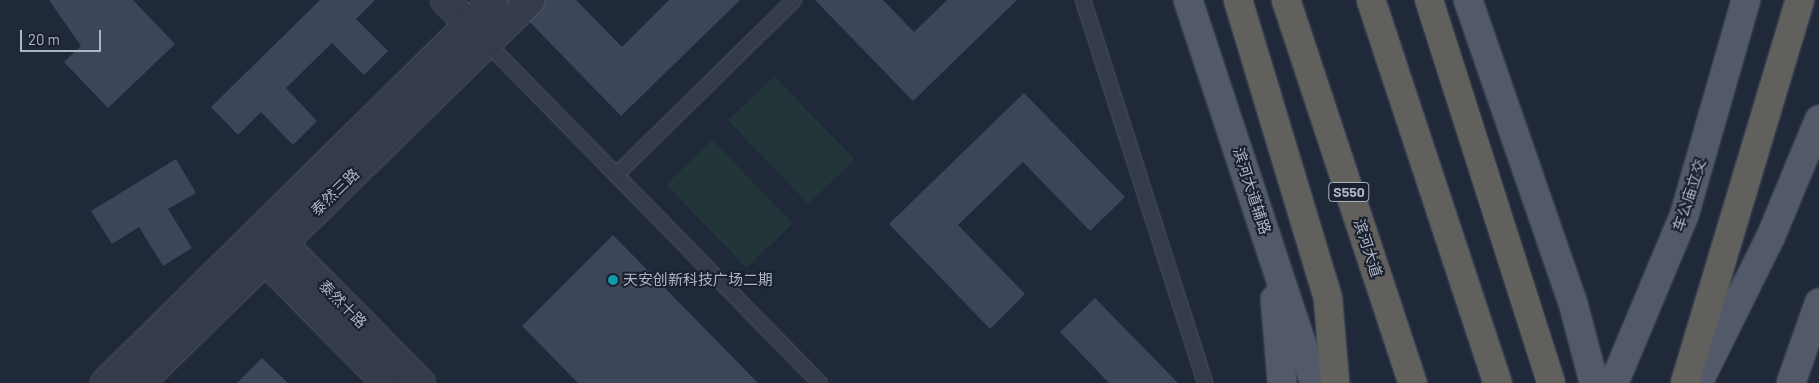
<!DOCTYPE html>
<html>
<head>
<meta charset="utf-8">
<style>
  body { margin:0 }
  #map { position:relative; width:1819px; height:383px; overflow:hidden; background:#202939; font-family:Barlow,"Noto Sans SC",sans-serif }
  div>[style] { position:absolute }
  .green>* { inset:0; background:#22363a; transform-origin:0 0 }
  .building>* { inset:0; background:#3c4659 }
  .roads { filter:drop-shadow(0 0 1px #4e5664) drop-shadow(0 0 1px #4e5664) }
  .service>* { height:14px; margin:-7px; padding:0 7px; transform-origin:7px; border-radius:7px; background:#343b4a }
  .minor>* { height:28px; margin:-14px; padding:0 14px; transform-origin:14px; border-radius:14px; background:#343b4a }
  .primary>* { height:28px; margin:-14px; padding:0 14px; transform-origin:14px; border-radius:14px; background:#525a6a }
  .trunk>* { height:28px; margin:-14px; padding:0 14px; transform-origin:14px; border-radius:14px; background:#61605d }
  .bridges { filter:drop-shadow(0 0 1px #3e4654) drop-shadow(0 0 1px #3e4654) }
  .trunk-bridge>* { height:28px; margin:-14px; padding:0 14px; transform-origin:14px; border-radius:14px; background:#61605d }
  .dots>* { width:14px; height:14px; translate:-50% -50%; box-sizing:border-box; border:2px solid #19202e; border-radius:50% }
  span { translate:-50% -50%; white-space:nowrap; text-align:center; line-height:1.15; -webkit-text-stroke:4px #19202e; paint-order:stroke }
  .shield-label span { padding:1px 4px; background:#19202e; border:1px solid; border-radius:4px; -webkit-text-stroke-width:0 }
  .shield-label { font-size:14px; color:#aeb6c6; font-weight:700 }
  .street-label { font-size:15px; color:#aeb6c6 }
  .poi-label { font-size:15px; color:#aeb6c6 }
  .left { translate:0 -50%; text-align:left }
  .scale { position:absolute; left:20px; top:30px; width:81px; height:22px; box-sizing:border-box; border:2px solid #aeb6c6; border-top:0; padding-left:6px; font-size:15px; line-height:18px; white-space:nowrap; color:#aeb6c6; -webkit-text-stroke:4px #19202e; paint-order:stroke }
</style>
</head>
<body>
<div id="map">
  <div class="green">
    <div style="left:774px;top:76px;width:116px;height:64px;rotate:46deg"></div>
    <div style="left:712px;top:140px;width:116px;height:64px;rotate:46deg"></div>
  </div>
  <div class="building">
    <div style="clip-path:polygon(49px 0,133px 0,175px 44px,108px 108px,64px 62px,81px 46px)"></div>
    <div style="clip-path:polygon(320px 0,375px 0,356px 19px,388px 51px,364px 75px,332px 43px,286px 88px,317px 121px,293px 145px,261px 112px,238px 135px,211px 107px)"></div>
    <div style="clip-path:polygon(532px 0,576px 0,622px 47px,669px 0,740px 0,621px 116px,520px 12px)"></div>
    <div style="clip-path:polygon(815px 0,883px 0,914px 32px,947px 0,1017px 0,913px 101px)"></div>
    <div style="clip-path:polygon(1024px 93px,1125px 197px,1090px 231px,1023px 162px,958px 225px,1025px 294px,990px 329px,889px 224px)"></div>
    <div style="clip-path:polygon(176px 159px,196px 193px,168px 209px,192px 248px,163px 266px,139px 227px,112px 244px,91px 211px)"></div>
    <div style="clip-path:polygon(613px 235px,758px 383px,578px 383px,522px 326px)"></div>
    <div style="clip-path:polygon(1095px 298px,1178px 383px,1109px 383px,1060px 332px)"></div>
    <div style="clip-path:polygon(262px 358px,288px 383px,237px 383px)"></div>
  </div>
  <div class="roads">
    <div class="service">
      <div style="left:1083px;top:0;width:402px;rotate:72.3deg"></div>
      <div style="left:487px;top:43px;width:476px;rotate:45.6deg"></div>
      <div style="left:616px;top:175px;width:250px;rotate:-44.5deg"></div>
    </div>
    <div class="minor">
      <div style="left:445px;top:0;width:51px;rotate:45deg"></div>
      <div style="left:269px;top:229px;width:216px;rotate:45.4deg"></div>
      <div style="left:252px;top:247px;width:191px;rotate:45.4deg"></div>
      <div style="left:105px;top:383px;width:545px;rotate:-44.63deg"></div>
      <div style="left:140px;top:383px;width:547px;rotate:-44.41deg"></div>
    </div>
    <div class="primary">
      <div style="left:1188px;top:0;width:404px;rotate:71.7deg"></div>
      <div style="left:1468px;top:0;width:321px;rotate:70.9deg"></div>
      <div style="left:1573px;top:303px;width:83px;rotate:75.3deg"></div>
      <div style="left:1275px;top:299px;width:84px;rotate:85.2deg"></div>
      <div style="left:1614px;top:383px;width:181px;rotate:-67.3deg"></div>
      <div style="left:1684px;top:216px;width:225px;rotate:-74deg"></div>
      <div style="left:1698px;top:383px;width:164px;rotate:-63.6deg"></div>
      <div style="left:1771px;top:236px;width:126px;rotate:-67.5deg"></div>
      <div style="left:1791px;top:383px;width:85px;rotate:-70.7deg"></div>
    </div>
    <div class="trunk">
      <div style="left:1238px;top:0;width:312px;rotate:73.2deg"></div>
      <div style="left:1328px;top:299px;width:84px;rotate:85.2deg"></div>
      <div style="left:1286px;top:0;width:404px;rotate:71.7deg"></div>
      <div style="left:1371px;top:0;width:404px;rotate:71.7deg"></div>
      <div style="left:1685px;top:383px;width:400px;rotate:-73.3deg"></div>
    </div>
  </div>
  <div class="bridges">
    <div class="trunk-bridge">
      <div style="left:1429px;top:0;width:402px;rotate:72.3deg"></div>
    </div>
  </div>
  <div class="dots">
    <div style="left:613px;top:280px;background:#0f9aa8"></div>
  </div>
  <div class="shield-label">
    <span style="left:1349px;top:192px">S550</span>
  </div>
  <div class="street-label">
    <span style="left:1252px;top:191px;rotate:72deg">滨河大道辅路</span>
    <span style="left:335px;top:192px;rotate:-44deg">泰然三路</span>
    <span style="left:1689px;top:195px;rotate:-72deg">车公庙立交</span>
    <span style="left:1368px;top:248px;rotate:72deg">滨河大道</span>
    <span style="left:343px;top:304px;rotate:45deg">泰然十路</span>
  </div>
  <div class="poi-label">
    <span class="left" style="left:623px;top:280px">天安创新科技广场二期</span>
  </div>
  <div class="scale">20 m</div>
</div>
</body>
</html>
